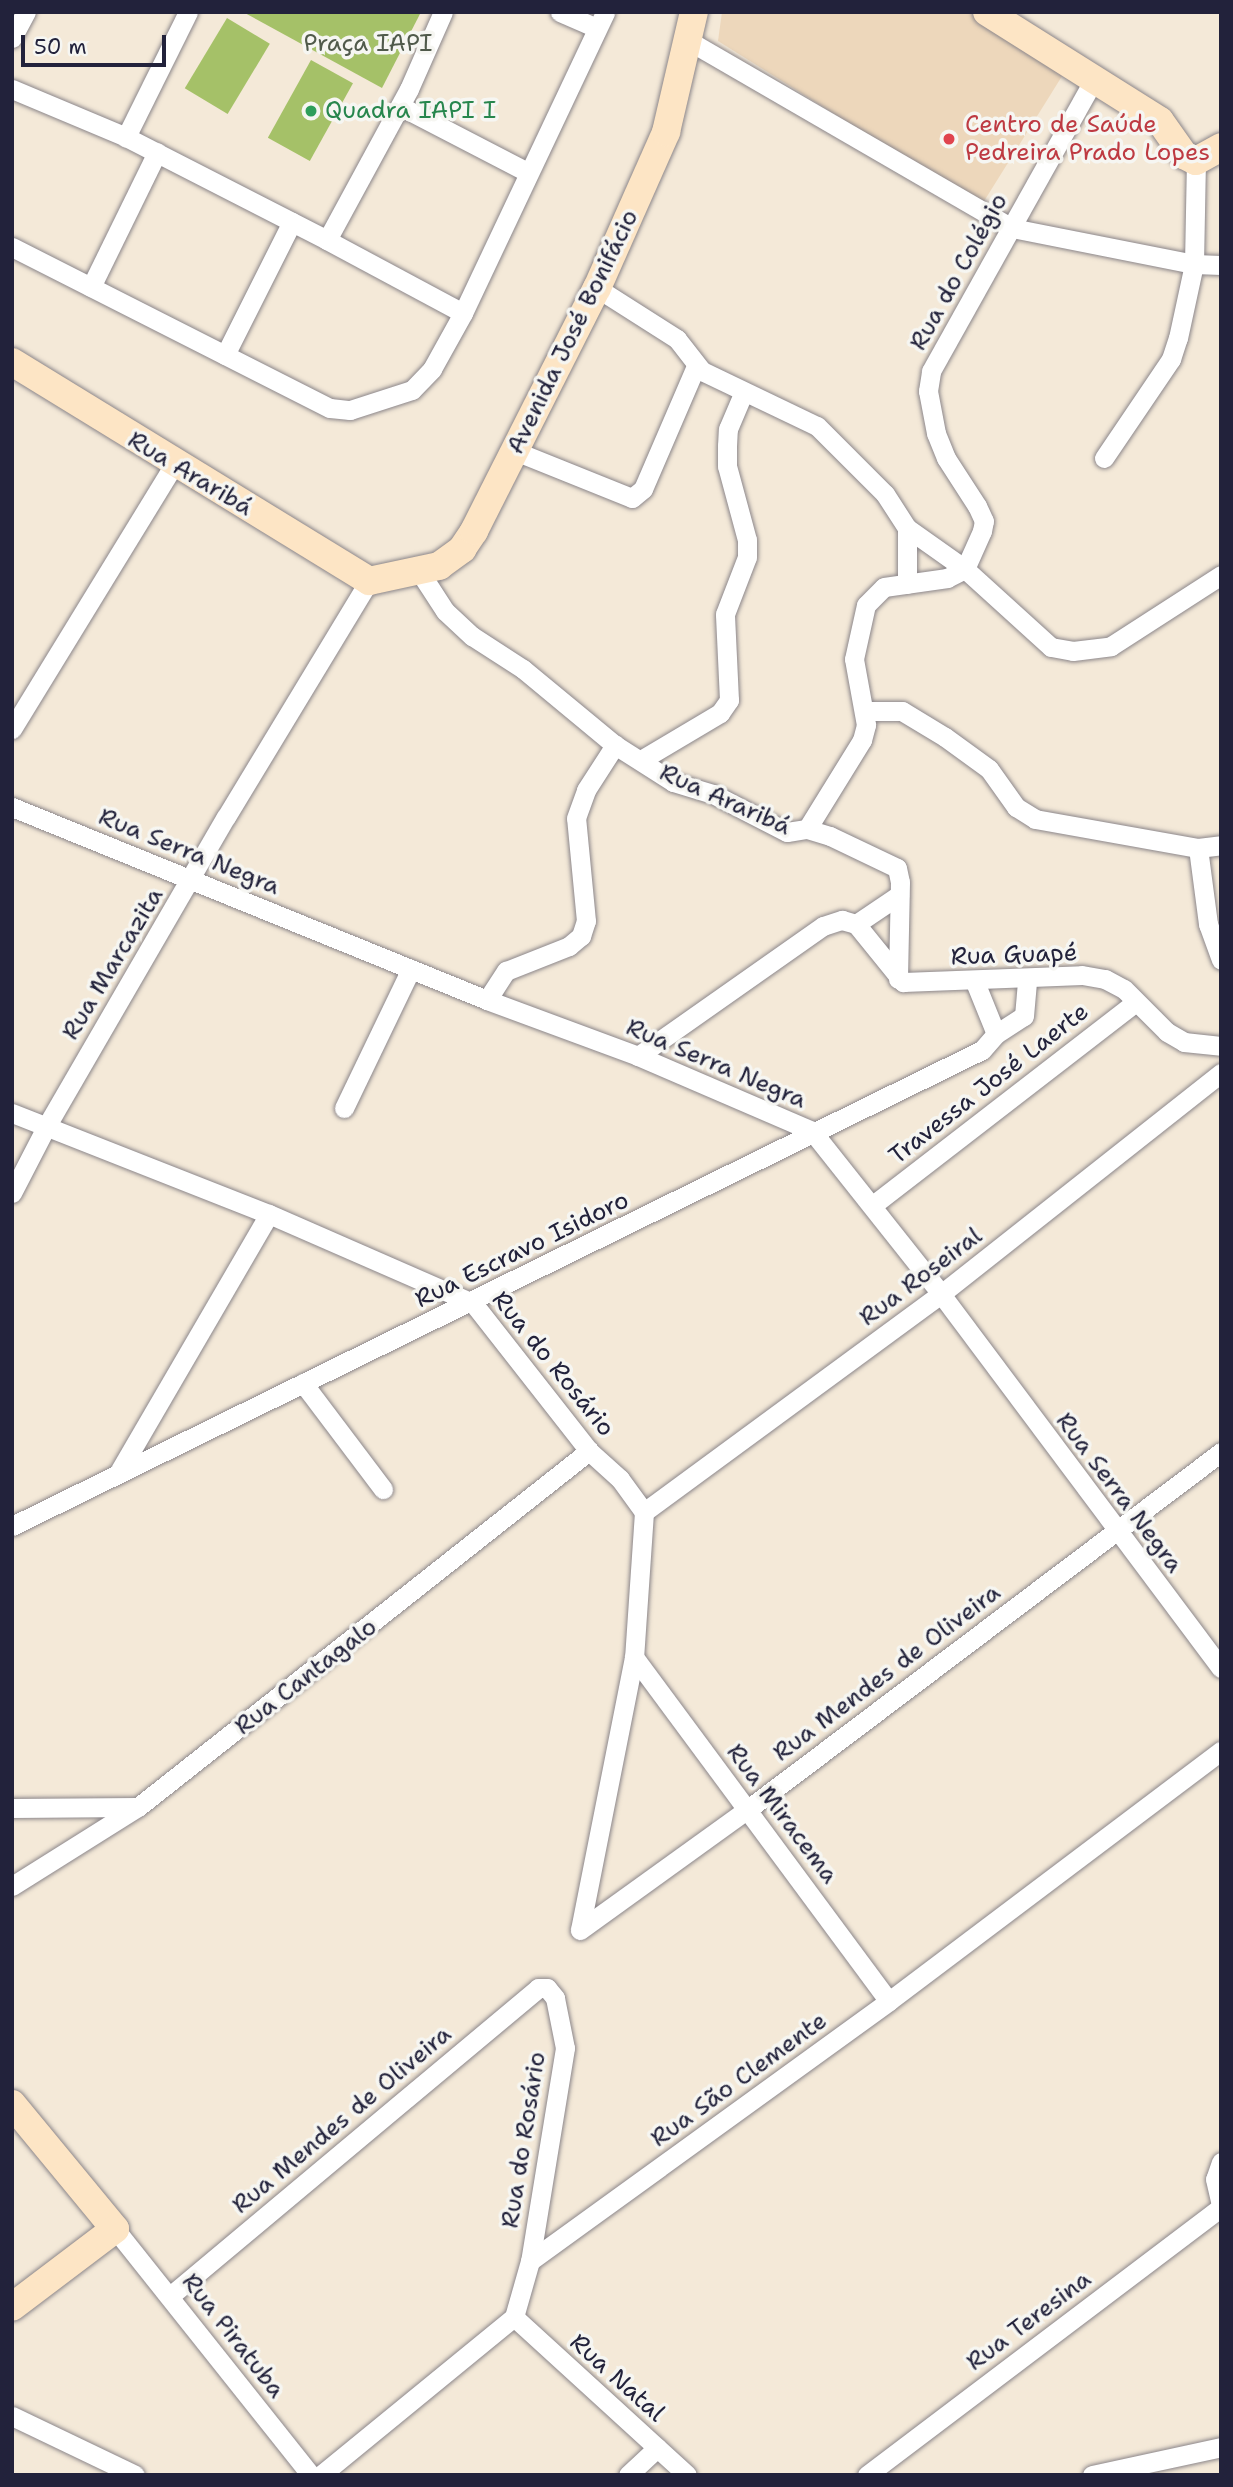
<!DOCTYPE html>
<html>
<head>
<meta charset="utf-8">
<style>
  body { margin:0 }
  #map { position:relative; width:1233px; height:2487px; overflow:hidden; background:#f4e9d8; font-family:"Shantell Sans",sans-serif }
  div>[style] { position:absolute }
  .built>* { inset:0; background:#edd7bb }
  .green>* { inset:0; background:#a5c168; transform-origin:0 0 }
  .roads { filter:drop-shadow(0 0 2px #8b868a) drop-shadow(0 0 2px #8b868a) }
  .street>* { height:19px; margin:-9.5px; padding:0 9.5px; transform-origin:9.5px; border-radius:9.5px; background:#fff }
  .secondary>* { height:28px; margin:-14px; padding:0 14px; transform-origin:14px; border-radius:14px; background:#fde5c5 }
  .dots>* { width:19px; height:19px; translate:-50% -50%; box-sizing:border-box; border:4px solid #f6f6f2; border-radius:50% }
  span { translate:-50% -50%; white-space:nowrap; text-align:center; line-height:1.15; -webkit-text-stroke:7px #f6f6f2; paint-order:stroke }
  .park-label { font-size:24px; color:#505a4b }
  .leisure-label { font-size:24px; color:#27864d }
  .left { translate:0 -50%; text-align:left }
  .health-label { font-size:24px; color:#be3a42 }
  .street-label { font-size:24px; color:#22223b }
  .frame { position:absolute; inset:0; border:14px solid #22223b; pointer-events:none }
  .scale { position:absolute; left:21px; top:35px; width:145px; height:32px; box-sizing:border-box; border:4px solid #22223b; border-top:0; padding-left:9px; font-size:21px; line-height:24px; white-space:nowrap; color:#22223b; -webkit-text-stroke:5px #f6f6f2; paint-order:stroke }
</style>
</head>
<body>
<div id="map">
  <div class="built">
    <div style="clip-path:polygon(722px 12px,971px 12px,1064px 73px,981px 206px,718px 41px)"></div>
  </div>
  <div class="green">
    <div style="clip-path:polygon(243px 12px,421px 12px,382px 88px)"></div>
    <div style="left:227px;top:18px;width:50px;height:82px;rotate:31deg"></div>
    <div style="left:311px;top:60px;width:48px;height:89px;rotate:29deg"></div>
  </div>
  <div class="roads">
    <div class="street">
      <div style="left:188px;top:12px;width:140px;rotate:116.4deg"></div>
      <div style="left:126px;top:137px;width:226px;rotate:27.1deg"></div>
      <div style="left:327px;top:240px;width:172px;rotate:-61.5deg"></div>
      <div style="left:409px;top:89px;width:84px;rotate:-66.2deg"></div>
      <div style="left:560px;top:12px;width:40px;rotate:23.4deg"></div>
      <div style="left:12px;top:38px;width:30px;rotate:-62deg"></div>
      <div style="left:689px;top:41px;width:373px;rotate:30.1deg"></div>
      <div style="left:1012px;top:228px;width:186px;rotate:11.2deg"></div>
      <div style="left:1194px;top:264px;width:27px;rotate:2deg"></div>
      <div style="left:12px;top:89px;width:124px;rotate:22.8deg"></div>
      <div style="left:400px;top:106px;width:145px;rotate:27.4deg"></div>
      <div style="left:327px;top:240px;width:154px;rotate:28.2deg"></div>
      <div style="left:12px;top:247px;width:356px;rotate:26.9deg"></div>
      <div style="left:330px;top:408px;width:20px;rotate:6deg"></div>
      <div style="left:350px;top:410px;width:65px;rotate:-17.9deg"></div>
      <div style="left:412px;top:390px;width:29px;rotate:-46deg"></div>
      <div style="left:432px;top:369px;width:64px;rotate:-61deg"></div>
      <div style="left:463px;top:313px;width:333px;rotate:-64.7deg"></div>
      <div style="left:91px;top:287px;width:150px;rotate:-63.9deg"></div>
      <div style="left:597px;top:288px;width:95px;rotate:32.5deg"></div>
      <div style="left:677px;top:339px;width:41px;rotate:52deg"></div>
      <div style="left:702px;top:371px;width:127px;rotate:25.6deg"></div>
      <div style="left:817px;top:426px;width:96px;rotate:45deg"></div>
      <div style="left:885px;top:494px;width:40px;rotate:57.1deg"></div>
      <div style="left:907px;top:528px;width:71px;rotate:35.3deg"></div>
      <div style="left:965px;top:569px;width:116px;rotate:42.2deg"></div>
      <div style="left:1051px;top:647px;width:22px;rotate:10deg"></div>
      <div style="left:1073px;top:651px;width:38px;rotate:-7deg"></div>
      <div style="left:1111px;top:646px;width:131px;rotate:-32.8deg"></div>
      <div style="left:225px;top:355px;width:149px;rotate:-63.3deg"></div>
      <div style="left:515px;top:451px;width:126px;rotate:21.9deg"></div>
      <div style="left:632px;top:498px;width:14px;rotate:-39deg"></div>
      <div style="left:643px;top:489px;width:134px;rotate:-66.7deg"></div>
      <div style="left:1104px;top:458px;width:120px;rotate:-55.9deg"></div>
      <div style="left:1171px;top:359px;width:22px;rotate:-72deg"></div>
      <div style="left:1178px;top:338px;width:76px;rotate:-77.8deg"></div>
      <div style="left:1194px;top:264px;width:103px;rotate:-88.9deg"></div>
      <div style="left:907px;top:528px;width:56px;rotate:90deg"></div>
      <div style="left:421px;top:574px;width:44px;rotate:57deg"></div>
      <div style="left:445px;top:611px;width:37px;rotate:43deg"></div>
      <div style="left:472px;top:636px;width:61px;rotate:32.9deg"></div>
      <div style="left:523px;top:669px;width:119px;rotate:39.6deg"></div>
      <div style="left:615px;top:745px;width:69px;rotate:32.5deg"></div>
      <div style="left:673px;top:782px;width:42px;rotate:16.7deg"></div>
      <div style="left:713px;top:794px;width:83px;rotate:27.2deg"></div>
      <div style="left:787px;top:832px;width:20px;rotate:-9deg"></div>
      <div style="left:807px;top:829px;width:24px;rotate:17deg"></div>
      <div style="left:830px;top:836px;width:74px;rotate:25.5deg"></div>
      <div style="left:897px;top:868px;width:14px;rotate:78deg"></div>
      <div style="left:900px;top:882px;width:97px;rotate:91.2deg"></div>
      <div style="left:865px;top:711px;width:37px"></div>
      <div style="left:902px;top:711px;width:50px;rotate:31.2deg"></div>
      <div style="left:945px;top:737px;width:54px;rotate:36deg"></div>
      <div style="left:989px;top:769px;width:47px;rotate:54.6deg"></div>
      <div style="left:1016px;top:807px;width:22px;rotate:32deg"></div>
      <div style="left:1035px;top:819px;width:166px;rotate:10.1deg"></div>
      <div style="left:1198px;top:848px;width:23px;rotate:-7deg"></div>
      <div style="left:12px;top:729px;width:310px;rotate:-58.5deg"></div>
      <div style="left:641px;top:760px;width:92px;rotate:-30.7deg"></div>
      <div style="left:720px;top:713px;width:16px;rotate:-55deg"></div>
      <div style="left:729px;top:700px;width:86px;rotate:-92.7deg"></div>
      <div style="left:725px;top:614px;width:61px;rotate:-68.9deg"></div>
      <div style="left:747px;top:557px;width:17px;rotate:-90deg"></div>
      <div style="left:747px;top:540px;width:77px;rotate:-105.1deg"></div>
      <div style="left:727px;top:466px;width:20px;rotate:-90deg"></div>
      <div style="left:727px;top:446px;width:17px;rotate:-87deg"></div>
      <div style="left:728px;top:429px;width:39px;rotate:-67deg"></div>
      <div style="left:12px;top:807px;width:513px;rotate:22.11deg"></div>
      <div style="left:487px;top:1000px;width:161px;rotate:20.3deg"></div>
      <div style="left:638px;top:1056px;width:189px;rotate:23.3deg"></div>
      <div style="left:812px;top:1131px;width:208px;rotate:51.6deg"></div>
      <div style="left:941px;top:1294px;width:467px;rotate:53.2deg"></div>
      <div style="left:807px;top:829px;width:105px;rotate:-58.3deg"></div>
      <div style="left:862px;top:740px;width:16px;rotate:-75deg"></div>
      <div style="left:866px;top:725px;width:67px;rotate:-100.3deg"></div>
      <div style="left:854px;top:659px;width:55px;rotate:-77.5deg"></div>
      <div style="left:866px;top:605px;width:25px;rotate:-45deg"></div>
      <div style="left:884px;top:587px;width:64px;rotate:-8.1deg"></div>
      <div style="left:947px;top:578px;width:20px;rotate:-27deg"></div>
      <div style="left:965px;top:569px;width:42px;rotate:-65.9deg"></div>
      <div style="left:982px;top:531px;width:10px;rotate:-79deg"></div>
      <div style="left:984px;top:521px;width:17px;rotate:-115deg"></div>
      <div style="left:977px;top:506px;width:57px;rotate:-122.9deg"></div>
      <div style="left:946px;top:458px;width:27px;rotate:-112deg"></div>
      <div style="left:936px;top:433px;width:43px;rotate:-100.8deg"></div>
      <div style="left:928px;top:391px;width:20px;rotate:-81deg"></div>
      <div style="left:931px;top:371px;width:332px;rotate:-60.8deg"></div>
      <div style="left:1198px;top:848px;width:77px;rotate:82.5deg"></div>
      <div style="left:1208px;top:924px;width:38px;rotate:70deg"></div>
      <div style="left:856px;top:924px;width:75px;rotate:51deg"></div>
      <div style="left:903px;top:982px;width:179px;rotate:-2.2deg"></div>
      <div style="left:1082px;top:975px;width:23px;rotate:10deg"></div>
      <div style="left:1105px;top:979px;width:21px;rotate:28deg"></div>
      <div style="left:1124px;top:989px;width:61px;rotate:45deg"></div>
      <div style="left:1167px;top:1032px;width:20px;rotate:30deg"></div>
      <div style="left:1184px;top:1042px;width:37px;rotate:6deg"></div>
      <div style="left:487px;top:1000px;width:35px;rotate:-57deg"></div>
      <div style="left:506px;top:971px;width:68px;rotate:-21.6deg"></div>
      <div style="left:569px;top:946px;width:16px;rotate:-40deg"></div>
      <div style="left:581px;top:936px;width:16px;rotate:-72deg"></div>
      <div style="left:586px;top:921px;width:103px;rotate:-95.5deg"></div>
      <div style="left:576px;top:818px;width:30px;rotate:-70deg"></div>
      <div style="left:586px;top:790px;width:54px;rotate:-57.2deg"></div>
      <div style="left:996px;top:1034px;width:33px;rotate:-33deg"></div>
      <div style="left:1024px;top:1016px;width:38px;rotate:-85deg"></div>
      <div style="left:638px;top:1056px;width:226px;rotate:-35.1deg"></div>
      <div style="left:823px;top:926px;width:20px;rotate:-18deg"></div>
      <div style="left:842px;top:920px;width:15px;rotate:16deg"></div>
      <div style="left:856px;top:924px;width:52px;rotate:-34deg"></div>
      <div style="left:344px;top:1108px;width:154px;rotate:-64.3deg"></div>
      <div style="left:12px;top:1113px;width:276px;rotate:21.5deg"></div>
      <div style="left:269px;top:1214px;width:223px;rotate:23.6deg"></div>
      <div style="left:473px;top:1303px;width:188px;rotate:51.9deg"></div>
      <div style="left:589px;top:1451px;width:42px;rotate:42.1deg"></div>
      <div style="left:620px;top:1479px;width:41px;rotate:54deg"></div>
      <div style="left:644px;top:1512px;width:145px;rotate:93.9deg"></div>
      <div style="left:634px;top:1657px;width:278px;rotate:101.2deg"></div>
      <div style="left:12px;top:1193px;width:74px;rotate:-62.7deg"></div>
      <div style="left:46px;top:1127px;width:358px;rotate:-59.9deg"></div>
      <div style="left:226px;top:817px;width:276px;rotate:-58.8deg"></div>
      <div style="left:873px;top:1205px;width:332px;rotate:-37.7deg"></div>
      <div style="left:303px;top:1383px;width:133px;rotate:53deg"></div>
      <div style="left:120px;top:1470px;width:296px;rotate:-59.8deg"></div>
      <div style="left:644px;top:1512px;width:368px;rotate:-36.3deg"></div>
      <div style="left:941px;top:1294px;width:357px;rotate:-38.3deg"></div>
      <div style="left:12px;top:1526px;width:1080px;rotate:-26.14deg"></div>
      <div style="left:982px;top:1050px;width:21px;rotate:-49deg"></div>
      <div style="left:996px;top:1034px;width:56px;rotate:-112deg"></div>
      <div style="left:634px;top:1657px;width:428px;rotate:53.5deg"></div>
      <div style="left:12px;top:1808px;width:125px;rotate:-0.5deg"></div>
      <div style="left:12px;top:1886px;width:149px;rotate:-32.1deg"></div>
      <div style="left:138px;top:1807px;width:575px;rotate:-38.29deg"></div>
      <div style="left:580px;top:1930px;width:207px;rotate:-35.8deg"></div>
      <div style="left:748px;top:1809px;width:593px;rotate:-37.04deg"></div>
      <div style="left:1221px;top:2162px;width:18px;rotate:109deg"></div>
      <div style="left:1215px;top:2179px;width:26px;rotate:77deg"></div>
      <div style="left:115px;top:2229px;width:315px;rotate:51.5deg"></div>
      <div style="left:530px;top:2261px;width:443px;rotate:-35.9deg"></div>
      <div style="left:889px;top:2001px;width:416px;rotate:-37deg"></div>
      <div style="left:170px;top:2296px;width:480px;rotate:-39.9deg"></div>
      <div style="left:538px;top:1988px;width:9px"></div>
      <div style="left:547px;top:1988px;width:13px;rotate:51deg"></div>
      <div style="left:555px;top:1998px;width:51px;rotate:78.7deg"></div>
      <div style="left:565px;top:2048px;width:216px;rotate:99.3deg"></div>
      <div style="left:530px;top:2261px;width:58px;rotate:105.9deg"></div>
      <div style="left:514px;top:2317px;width:249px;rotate:140.7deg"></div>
      <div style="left:514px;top:2317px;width:234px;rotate:42.4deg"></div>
      <div style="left:12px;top:2416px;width:136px;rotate:25.6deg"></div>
      <div style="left:628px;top:2475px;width:40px;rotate:-43deg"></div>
      <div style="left:867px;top:2475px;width:444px;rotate:-37.1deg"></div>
      <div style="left:1092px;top:2475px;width:132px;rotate:-12.2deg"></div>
    </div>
    <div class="secondary">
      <div style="left:987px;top:12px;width:204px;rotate:32.2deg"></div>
      <div style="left:1160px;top:121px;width:42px;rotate:54.8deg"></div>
      <div style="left:1184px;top:155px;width:13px;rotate:27deg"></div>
      <div style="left:1196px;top:161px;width:29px;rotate:-29deg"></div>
      <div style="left:12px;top:362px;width:419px;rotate:31.5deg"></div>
      <div style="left:369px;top:581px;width:72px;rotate:-12.1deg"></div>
      <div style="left:439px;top:566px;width:29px;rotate:-36deg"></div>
      <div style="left:462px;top:549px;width:22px;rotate:-56deg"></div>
      <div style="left:474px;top:531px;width:272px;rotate:-63.2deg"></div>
      <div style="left:597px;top:288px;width:171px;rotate:-66.1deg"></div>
      <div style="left:666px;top:132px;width:123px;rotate:-76.9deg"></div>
      <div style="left:12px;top:2104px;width:162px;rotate:50.5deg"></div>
      <div style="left:115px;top:2229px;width:129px;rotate:142.9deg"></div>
    </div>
  </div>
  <div class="dots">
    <div style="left:311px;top:111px;background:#2e9e5b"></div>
    <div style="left:949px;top:139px;background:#e0444e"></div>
  </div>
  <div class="park-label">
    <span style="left:368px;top:44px">Praça IAPI</span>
  </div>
  <div class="leisure-label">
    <span class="left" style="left:325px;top:111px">Quadra IAPI I</span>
  </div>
  <div class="health-label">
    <span class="left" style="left:965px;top:139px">Centro de Saúde<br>Pedreira Prado Lopes</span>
  </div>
  <div class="street-label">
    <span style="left:959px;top:272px;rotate:-61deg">Rua do Colégio</span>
    <span style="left:573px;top:332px;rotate:-64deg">Avenida José Bonifácio</span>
    <span style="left:190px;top:474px;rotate:31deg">Rua Araribá</span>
    <span style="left:725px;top:800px;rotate:24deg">Rua Araribá</span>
    <span style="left:189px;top:852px;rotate:22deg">Rua Serra Negra</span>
    <span style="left:1014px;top:955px;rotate:-2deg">Rua Guapé</span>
    <span style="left:113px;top:964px;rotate:-59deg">Rua Marcazita</span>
    <span style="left:716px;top:1064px;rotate:23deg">Rua Serra Negra</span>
    <span style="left:989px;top:1084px;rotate:-38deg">Travessa José Laerte</span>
    <span style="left:522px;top:1250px;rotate:-26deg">Rua Escravo Isidoro</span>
    <span style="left:921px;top:1277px;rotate:-37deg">Rua Roseiral</span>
    <span style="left:553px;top:1364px;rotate:51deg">Rua do Rosário</span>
    <span style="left:1119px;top:1493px;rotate:53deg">Rua Serra Negra</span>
    <span style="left:887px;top:1673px;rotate:-37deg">Rua Mendes de Oliveira</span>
    <span style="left:306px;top:1677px;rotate:-38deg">Rua Cantagalo</span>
    <span style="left:782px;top:1814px;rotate:53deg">Rua Miracema</span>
    <span style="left:739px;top:2080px;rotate:-36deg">Rua São Clemente</span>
    <span style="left:342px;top:2120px;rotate:-40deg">Rua Mendes de Oliveira</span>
    <span style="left:524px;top:2140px;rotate:-81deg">Rua do Rosário</span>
    <span style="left:1029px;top:2321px;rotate:-37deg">Rua Teresina</span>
    <span style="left:233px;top:2336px;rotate:52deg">Rua Piratuba</span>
    <span style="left:617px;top:2378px;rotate:42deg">Rua Natal</span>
  </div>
  <div class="frame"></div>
  <div class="scale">50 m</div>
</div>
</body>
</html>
